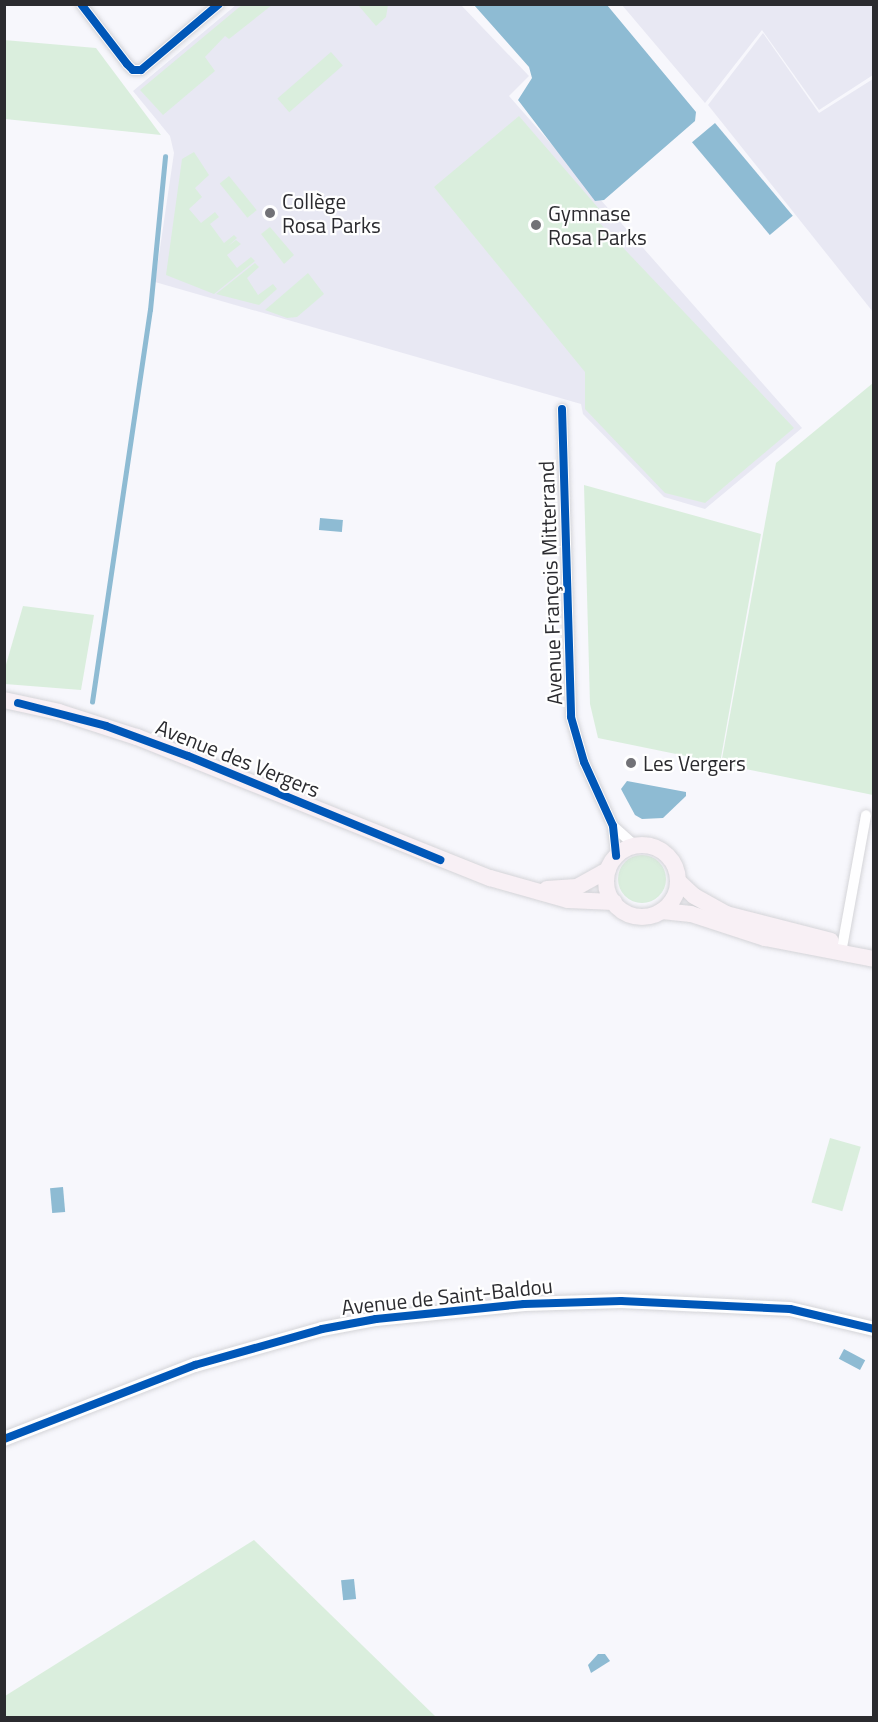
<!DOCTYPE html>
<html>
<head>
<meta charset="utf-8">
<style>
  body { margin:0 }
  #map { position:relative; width:878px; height:1722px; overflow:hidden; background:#f7f7fc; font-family:"Titillium Web",sans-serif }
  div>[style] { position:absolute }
  .built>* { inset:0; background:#e8e8f3 }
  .green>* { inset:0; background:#daeedd; transform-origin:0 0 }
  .round { border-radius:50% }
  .water>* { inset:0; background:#8ebbd3; transform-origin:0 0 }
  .stream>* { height:4.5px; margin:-2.25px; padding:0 2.25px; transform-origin:2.25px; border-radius:2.25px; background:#8ebbd3 }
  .roads { filter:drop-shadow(0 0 2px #d4d4d8) drop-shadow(0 0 2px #d4d4d8) }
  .minor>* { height:10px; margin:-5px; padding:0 5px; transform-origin:5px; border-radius:5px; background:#fefeff }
  .tertiary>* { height:14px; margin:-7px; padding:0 7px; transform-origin:7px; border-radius:7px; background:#fefeff }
  .primary>* { height:16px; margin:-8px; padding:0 8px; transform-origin:8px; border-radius:8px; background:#f8f0f5 }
  .primary>.ring { margin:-8px; padding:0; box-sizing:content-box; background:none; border:16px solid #f8f0f5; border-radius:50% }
  .cycleway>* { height:8px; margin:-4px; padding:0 4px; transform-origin:4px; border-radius:4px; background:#0057b8 }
  .dots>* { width:16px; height:16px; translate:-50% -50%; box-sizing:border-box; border:3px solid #fff; border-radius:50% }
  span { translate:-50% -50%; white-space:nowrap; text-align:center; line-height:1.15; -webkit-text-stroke:4.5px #fff; paint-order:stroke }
  .poi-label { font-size:21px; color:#2b2b2f }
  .left { translate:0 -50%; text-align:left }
  .street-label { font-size:21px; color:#2b2b2f }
  .frame { position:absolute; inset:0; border:6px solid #2b2b2f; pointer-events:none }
</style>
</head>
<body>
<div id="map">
  <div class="built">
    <div style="clip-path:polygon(236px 5px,461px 5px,529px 76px,509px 96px,802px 428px,705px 509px,664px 497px,583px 414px,581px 404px,155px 282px,174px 153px,170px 136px,133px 91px)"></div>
    <div style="clip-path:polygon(622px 5px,873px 5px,873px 75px,819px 110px,762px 30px,705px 103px)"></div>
    <div style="clip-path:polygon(763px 33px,819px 113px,873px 79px,873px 312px,708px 105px)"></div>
  </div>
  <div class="green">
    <div style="clip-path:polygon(243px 4px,272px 5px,229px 39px,225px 36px,205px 57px,215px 71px,163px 115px,140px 90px)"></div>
    <div style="clip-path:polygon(358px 5px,388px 5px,386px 17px,376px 26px)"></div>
    <div style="clip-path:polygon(4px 40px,96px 48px,161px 135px,5px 119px)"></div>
    <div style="left:331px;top:52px;width:18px;height:71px;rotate:49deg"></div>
    <div style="clip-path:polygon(519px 116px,600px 210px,593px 216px,794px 428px,705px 503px,665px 493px,585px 409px,585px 372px,434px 187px)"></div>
    <div style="clip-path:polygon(194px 152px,209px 175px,195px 188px,202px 197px,189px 209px,201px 223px,215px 212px,219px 217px,210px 224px,224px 243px,234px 235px,237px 238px,228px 246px,236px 240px,241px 244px,227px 255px,237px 268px,251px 257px,255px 261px,214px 294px,166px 275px,182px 159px)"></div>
    <div style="left:229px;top:176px;width:44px;height:12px;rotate:51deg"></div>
    <div style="clip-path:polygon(270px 227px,294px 255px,284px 264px,261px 234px)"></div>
    <div style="clip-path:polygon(255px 263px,259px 267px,247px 278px,258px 295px,273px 284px,277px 289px,259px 305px,216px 294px)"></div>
    <div style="clip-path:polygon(308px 273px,324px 294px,297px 317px,287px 318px,265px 310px)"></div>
    <div style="clip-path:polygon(873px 383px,873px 795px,721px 764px,776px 463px)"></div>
    <div style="clip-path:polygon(584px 485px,761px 534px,720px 763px,598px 738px,590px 704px)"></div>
    <div style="clip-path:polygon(23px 606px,94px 615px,81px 690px,5px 684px,5px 668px)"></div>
    <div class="round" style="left:618px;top:855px;width:48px;height:48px"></div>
    <div style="left:830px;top:1138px;width:32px;height:67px;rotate:16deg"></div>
    <div style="clip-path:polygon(254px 1540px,436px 1717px,5px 1717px,5px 1696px)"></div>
  </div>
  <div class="water">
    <div style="clip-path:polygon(474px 5px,607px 5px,696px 112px,695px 121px,604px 200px,595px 201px,518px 100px,532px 78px,529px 67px)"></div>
    <div style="left:715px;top:123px;width:121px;height:30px;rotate:50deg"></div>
    <div style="left:320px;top:518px;width:23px;height:12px;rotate:5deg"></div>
    <div style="clip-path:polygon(627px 781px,686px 792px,686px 796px,663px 818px,642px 819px,635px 815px,621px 789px)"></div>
    <div style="left:63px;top:1187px;width:25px;height:13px;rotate:85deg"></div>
    <div style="left:844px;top:1349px;width:24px;height:11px;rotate:28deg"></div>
    <div style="left:354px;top:1579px;width:20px;height:13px;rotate:84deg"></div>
    <div style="clip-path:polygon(598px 1654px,605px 1654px,610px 1661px,591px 1673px,588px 1665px)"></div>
  </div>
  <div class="stream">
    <div style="left:92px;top:702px;width:396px;rotate:-81.6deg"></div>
    <div style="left:150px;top:310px;width:154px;rotate:-84.4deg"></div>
  </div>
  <div class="roads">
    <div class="minor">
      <div style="left:81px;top:4px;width:76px;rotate:52.5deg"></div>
      <div style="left:127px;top:64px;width:8px;rotate:45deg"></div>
      <div style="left:133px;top:70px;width:8px"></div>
      <div style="left:141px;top:70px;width:102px;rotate:-40.2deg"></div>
      <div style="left:562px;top:409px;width:308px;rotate:88.3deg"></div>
      <div style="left:571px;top:717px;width:47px;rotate:73.9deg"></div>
      <div style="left:584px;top:762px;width:70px;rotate:65.6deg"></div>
      <div style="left:613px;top:826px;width:30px;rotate:84deg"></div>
      <div style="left:613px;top:826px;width:30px;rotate:42deg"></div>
      <div style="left:841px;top:953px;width:140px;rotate:-79.7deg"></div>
    </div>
    <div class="tertiary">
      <div style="left:4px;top:1439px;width:205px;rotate:-21.2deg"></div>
      <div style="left:195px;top:1365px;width:132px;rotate:-15.8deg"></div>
      <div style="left:322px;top:1329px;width:55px;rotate:-10.5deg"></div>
      <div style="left:376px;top:1319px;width:149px;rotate:-5.8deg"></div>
      <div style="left:524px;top:1304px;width:97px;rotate:-1.8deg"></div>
      <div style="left:621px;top:1301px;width:169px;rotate:2.7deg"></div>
      <div style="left:790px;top:1309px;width:86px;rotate:13.4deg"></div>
    </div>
    <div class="primary">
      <div style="left:4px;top:700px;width:56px;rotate:12.3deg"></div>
      <div style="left:59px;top:712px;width:82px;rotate:17.8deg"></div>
      <div style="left:137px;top:737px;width:380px;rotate:21.8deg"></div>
      <div style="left:490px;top:878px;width:81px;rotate:15.8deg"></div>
      <div style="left:568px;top:900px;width:46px;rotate:2.5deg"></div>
      <div class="ring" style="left:606px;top:845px;width:56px;height:56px"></div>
      <div style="left:678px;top:881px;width:22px;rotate:43deg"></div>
      <div style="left:694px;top:896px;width:37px;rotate:29deg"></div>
      <div style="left:726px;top:914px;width:108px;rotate:14.4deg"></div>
      <div style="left:547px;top:889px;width:30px;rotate:-4deg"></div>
      <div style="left:577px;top:887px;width:35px;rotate:-29deg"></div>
      <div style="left:662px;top:911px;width:29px;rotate:6deg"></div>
      <div style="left:691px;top:914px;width:78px;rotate:18deg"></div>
      <div style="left:765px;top:938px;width:111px;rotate:10.9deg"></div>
    </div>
  </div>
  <div class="cycleway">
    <div style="left:81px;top:4px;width:76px;rotate:52.5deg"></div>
    <div style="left:127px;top:64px;width:8px;rotate:45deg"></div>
    <div style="left:133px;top:70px;width:8px"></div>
    <div style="left:141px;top:70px;width:102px;rotate:-40.2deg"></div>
    <div style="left:562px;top:409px;width:308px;rotate:88.3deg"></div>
    <div style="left:571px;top:717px;width:47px;rotate:73.9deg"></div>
    <div style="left:584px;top:762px;width:70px;rotate:65.6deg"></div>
    <div style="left:613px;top:826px;width:30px;rotate:84deg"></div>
    <div style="left:18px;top:703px;width:91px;rotate:14.6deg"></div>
    <div style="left:106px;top:726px;width:87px;rotate:20.1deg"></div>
    <div style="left:188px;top:756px;width:273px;rotate:22.4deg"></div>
    <div style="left:4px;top:1439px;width:205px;rotate:-21.2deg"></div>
    <div style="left:195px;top:1365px;width:132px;rotate:-15.8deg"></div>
    <div style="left:322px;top:1329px;width:55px;rotate:-10.5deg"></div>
    <div style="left:376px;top:1319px;width:149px;rotate:-5.8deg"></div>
    <div style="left:524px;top:1304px;width:97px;rotate:-1.8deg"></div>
    <div style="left:621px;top:1301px;width:169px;rotate:2.7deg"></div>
    <div style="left:790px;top:1309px;width:86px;rotate:13.4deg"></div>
  </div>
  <div class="dots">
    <div style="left:270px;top:213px;background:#727277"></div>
    <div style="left:536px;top:225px;background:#727277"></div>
    <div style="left:631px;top:763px;background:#727277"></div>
  </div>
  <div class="poi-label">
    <span class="left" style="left:282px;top:213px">Collège<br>Rosa Parks</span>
    <span class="left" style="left:548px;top:225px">Gymnase<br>Rosa Parks</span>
    <span class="left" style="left:643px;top:763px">Les Vergers</span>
  </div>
  <div class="street-label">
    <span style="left:550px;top:583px;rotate:-92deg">Avenue François Mitterrand</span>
    <span style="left:238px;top:758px;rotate:22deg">Avenue des Vergers</span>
    <span style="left:447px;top:1296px;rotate:-6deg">Avenue de Saint-Baldou</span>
  </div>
  <div class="frame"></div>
</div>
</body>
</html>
